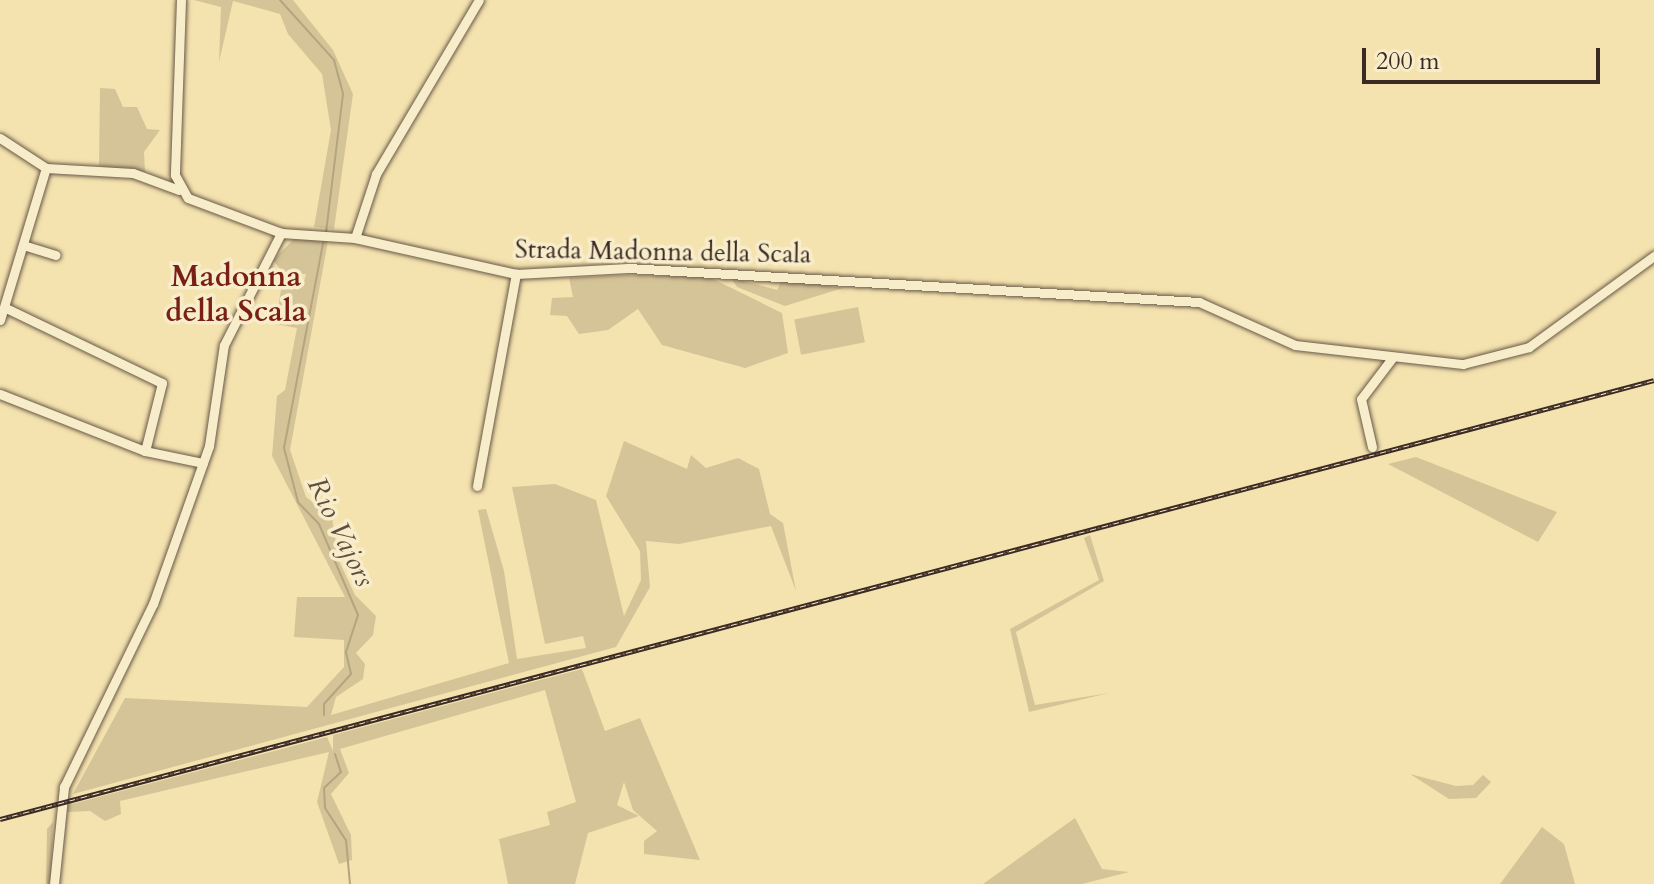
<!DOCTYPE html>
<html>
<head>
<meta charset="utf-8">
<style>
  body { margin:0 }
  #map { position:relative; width:1654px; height:884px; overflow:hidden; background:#f4e3af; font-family:Cardo,serif }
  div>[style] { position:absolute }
  .green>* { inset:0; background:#d5c497; transform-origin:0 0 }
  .stream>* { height:2px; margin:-1px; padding:0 1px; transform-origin:1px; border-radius:1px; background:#b5a480 }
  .roads { filter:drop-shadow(0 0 2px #695847) drop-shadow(0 0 2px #695847) }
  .minor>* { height:9px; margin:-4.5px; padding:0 4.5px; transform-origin:4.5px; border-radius:4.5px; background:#f8edcb }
  .rail>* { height:5px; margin-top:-2.5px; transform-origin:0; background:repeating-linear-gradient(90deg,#f8edcb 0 6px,#3b2a24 0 12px); box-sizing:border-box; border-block:2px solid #3b2a24 }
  span { translate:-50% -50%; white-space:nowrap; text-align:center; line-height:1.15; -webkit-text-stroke:7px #f8edcb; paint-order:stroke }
  .street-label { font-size:26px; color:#3b2a24 }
  .water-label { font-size:28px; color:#604f40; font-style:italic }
  .quarter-label { font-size:30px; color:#7a1f14; font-weight:700 }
  .scale { position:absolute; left:1362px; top:48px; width:238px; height:36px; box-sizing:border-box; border:4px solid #3b2a24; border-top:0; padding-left:10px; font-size:24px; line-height:28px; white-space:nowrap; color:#3b2a24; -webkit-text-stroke:6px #f8edcb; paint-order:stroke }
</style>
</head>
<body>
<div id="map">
  <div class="green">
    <div style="clip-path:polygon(194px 0,293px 0,333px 50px,353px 94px,334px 229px,314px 227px,331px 130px,322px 74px,288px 34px,280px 14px,233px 1px,219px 62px,221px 7px)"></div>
    <div style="clip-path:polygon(100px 88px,115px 89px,123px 107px,137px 107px,147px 129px,160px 130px,144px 152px,145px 172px,99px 166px)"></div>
    <div style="clip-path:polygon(295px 238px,328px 241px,290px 450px,306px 497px,332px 518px,339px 561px,355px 595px,376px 616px,373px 635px,356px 653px,365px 664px,363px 679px,336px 697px,331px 715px,509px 663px,478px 510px,486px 509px,504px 571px,517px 659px,586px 648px,583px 636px,545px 644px,512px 487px,555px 484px,596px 500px,624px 616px,641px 580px,640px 551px,606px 496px,624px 441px,687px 469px,691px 455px,706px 468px,738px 458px,759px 469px,770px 514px,783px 523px,796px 591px,771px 526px,679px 544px,646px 541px,650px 587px,616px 647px,73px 794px,125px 698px,307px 707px,344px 667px,344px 640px,294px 637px,297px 597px,345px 597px,272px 456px,277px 396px,285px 390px,297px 328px,276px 324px,282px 282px,303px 285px,306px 274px,283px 273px,273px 260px)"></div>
    <div style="clip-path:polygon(628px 275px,709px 277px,782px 313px,788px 353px,745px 368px,662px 345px,638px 309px,608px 330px,579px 334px,567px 316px,550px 315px,552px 298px,573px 297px,569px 278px)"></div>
    <div style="clip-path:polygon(730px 277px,777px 290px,782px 279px,843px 288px,785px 306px,737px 287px)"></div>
    <div style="left:858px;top:307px;width:36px;height:65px;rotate:79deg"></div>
    <div style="clip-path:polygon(1416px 457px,1557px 512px,1538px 542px,1388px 464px)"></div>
    <div style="clip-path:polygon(1090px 535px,1104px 581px,1016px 632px,1035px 705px,1109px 693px,1029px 712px,1010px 629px,1099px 580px,1084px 538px)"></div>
    <div style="clip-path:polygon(582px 669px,605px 731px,640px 718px,700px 860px,644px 854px,644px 841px,657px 831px,633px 810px,624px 782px,617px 805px,639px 816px,588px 833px,575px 884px,508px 884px,499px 839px,550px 825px,547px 812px,576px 802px,545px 690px,340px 749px,349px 773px,331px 794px,351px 835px,352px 860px,339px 864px,317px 802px,329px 752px,120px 801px,121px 814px,105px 821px,90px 811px,67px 812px,68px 805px,327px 737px,333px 751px,333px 735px)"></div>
    <div style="clip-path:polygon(1410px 774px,1456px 786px,1473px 785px,1483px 775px,1491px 782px,1476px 798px,1449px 799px)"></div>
    <div style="clip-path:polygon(1075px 818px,1102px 869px,1129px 872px,1082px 884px,983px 884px)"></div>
    <div style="clip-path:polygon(53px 822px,51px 884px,46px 884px,47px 829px)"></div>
    <div style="clip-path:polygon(1542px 827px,1564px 844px,1575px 884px,1500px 884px)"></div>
  </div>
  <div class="stream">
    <div style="left:280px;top:0;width:81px;rotate:48deg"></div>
    <div style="left:334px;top:60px;width:35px;rotate:75deg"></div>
    <div style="left:343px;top:94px;width:140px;rotate:97deg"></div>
    <div style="left:324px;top:715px;width:11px;rotate:-90deg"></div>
    <div style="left:324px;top:704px;width:40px;rotate:-48deg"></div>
    <div style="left:351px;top:674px;width:23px;rotate:-103deg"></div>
    <div style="left:346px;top:652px;width:39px;rotate:-72deg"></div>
    <div style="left:358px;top:615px;width:99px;rotate:-113.2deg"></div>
    <div style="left:319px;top:524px;width:30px;rotate:-134deg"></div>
    <div style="left:298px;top:502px;width:56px;rotate:-104.5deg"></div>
    <div style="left:284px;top:448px;width:213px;rotate:-79.2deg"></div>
    <div style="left:335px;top:754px;width:19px;rotate:72deg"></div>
    <div style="left:341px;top:772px;width:23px;rotate:137deg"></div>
    <div style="left:324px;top:788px;width:20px;rotate:87deg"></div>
    <div style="left:325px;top:808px;width:38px;rotate:57deg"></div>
    <div style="left:346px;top:840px;width:44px;rotate:84.8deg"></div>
  </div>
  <div class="roads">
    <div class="minor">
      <div style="left:181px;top:0;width:175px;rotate:92deg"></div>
      <div style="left:175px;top:175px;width:26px;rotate:61deg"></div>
      <div style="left:188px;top:198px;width:99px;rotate:20.6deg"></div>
      <div style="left:281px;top:233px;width:74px;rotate:3.9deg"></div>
      <div style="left:355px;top:238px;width:165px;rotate:12.6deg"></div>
      <div style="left:516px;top:274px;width:112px;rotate:-3.1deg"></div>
      <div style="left:628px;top:268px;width:572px;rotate:3.41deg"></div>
      <div style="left:1199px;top:302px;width:105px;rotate:24.1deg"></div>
      <div style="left:1295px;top:345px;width:169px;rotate:6.5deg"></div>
      <div style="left:1463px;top:364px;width:68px;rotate:-14.4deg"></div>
      <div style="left:1529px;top:347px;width:155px;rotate:-36.1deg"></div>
      <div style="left:0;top:138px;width:55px;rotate:33.1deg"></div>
      <div style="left:46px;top:168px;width:87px;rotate:3.3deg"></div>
      <div style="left:133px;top:173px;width:49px;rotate:20.3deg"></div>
      <div style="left:355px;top:238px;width:67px;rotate:-71.8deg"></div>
      <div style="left:376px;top:174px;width:202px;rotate:-59.4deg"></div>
      <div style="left:23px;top:245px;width:34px;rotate:17deg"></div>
      <div style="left:8px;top:309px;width:171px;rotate:25.7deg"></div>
      <div style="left:162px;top:383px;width:70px;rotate:104deg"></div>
      <div style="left:0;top:320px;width:159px;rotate:-73.2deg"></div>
      <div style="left:0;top:394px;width:156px;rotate:21.5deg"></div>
      <div style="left:145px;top:451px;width:59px;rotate:11.7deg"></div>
      <div style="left:1372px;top:447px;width:49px;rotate:-102.9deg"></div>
      <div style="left:1361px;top:399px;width:53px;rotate:-52.7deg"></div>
      <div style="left:477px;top:486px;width:216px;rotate:-79.6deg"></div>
      <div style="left:54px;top:884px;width:98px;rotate:-84.1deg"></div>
      <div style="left:64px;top:787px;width:203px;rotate:-64.1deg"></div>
      <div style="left:153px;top:604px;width:168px;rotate:-70.5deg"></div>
      <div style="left:209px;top:446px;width:102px;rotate:-81.6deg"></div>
      <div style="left:224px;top:345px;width:126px;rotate:-63deg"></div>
    </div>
  </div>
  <div class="rail">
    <div style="left:0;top:819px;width:1711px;rotate:-14.86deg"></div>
  </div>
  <div class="street-label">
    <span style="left:663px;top:252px;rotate:1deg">Strada Madonna della Scala</span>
  </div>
  <div class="water-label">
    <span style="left:341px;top:532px;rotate:64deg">Rio Vajors</span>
  </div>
  <div class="quarter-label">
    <span style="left:236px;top:294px">Madonna<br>della Scala</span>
  </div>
  <div class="scale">200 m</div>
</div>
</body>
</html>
